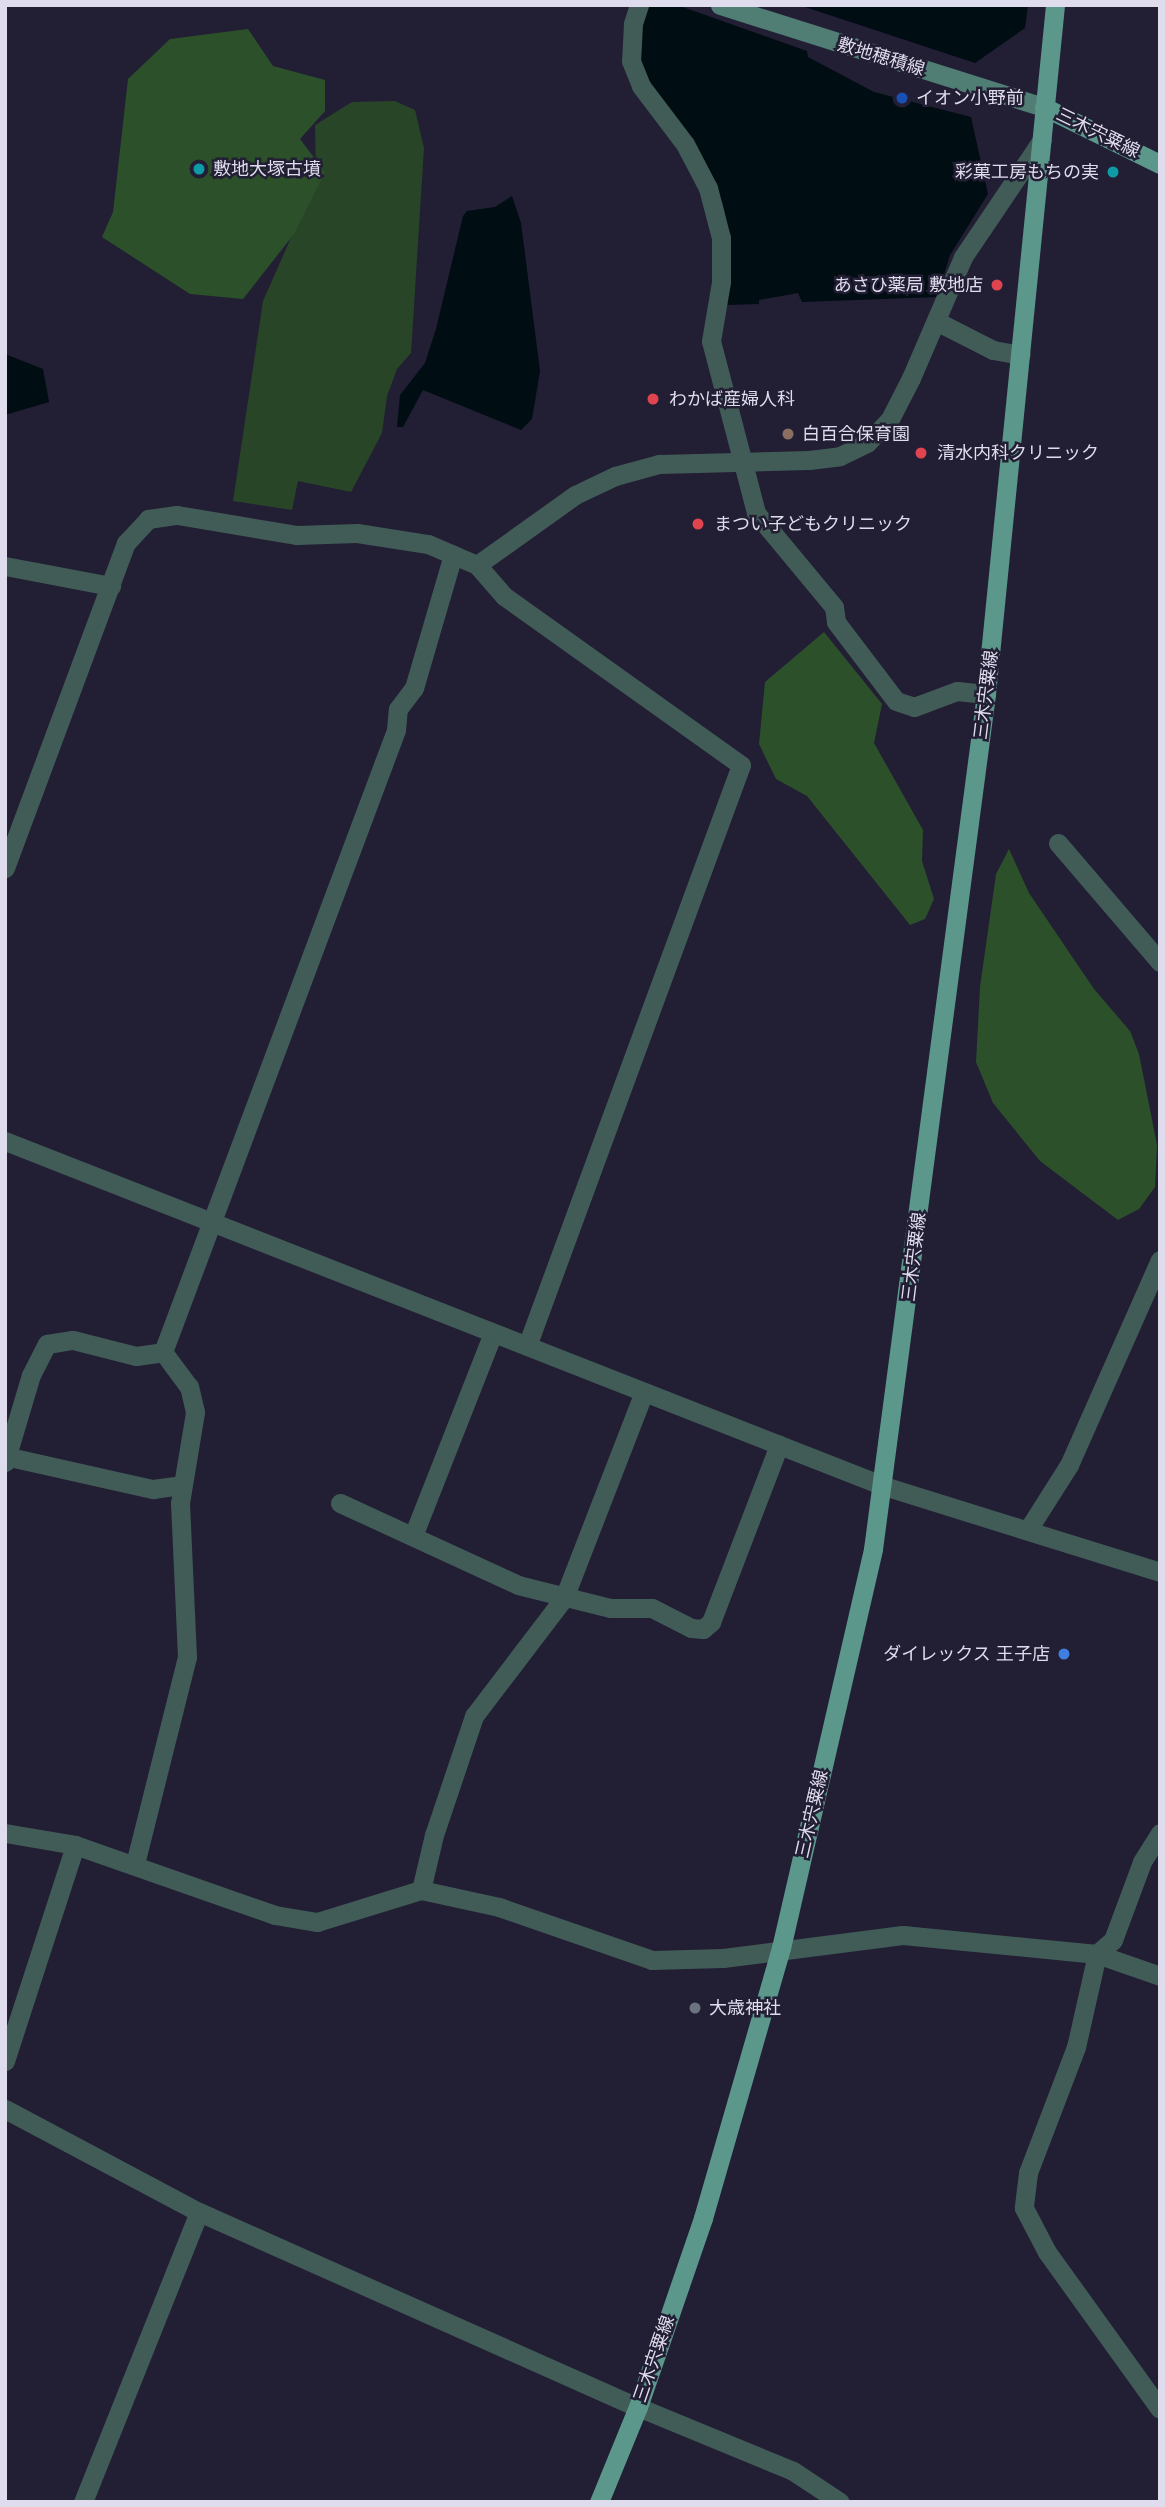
<!DOCTYPE html>
<html>
<head>
<meta charset="utf-8">
<style>
  body { margin:0 }
  #map { position:relative; width:1165px; height:2507px; overflow:hidden; background:#221e34; font-family:"Libre Baskerville","Noto Sans JP",serif }
  div>[style] { position:absolute }
  .green>* { inset:0; background:#294527 }
  .forest>* { inset:0; background:#2c512a }
  .water>* { inset:0; background:#000d12 }
  .minor>* { height:19px; margin:-9.5px; padding:0 9.5px; transform-origin:9.5px; border-radius:9.5px; background:#415c57 }
  .tertiary>* { height:19px; margin:-9.5px; padding:0 9.5px; transform-origin:9.5px; border-radius:9.5px; background:#415c57 }
  .secondary>* { height:19px; margin:-9.5px; padding:0 9.5px; transform-origin:9.5px; border-radius:9.5px; background:#507d74 }
  .primary>* { height:19px; margin:-9.5px; padding:0 9.5px; transform-origin:9.5px; border-radius:9.5px; background:#5b978b }
  .dots>* { width:19px; height:19px; translate:-50% -50%; box-sizing:border-box; border:4px solid #221e34; border-radius:50% }
  span { translate:-50% -50%; white-space:nowrap; text-align:center; line-height:1.15; -webkit-text-stroke:5px #221e34; paint-order:stroke }
  .street-label { font-size:18px; color:#dfdded }
  .poi-label { font-size:18px; color:#dfdded }
  .left { translate:0 -50%; text-align:left }
  .right { translate:-100% -50%; text-align:right }
  .frame { position:absolute; inset:0; border:7px solid #dfdded; pointer-events:none }
</style>
</head>
<body>
<div id="map">
  <div class="green">
    <div style="clip-path:polygon(395px 101px,415px 110px,424px 148px,411px 353px,397px 369px,387px 396px,382px 433px,351px 492px,298px 481px,292px 510px,233px 501px,263px 301px,316px 181px,315px 125px,352px 102px)"></div>
  </div>
  <div class="forest">
    <div style="clip-path:polygon(248px 29px,273px 66px,325px 80px,325px 111px,300px 139px,325px 172px,294px 234px,243px 299px,190px 294px,102px 237px,113px 212px,128px 79px,170px 39px)"></div>
    <div style="clip-path:polygon(824px 632px,882px 704px,874px 743px,923px 830px,922px 861px,934px 899px,925px 919px,910px 925px,807px 796px,776px 779px,759px 744px,765px 682px)"></div>
    <div style="clip-path:polygon(1009px 849px,1029px 893px,1094px 989px,1130px 1031px,1139px 1054px,1157px 1145px,1155px 1187px,1139px 1209px,1118px 1220px,1040px 1161px,993px 1103px,976px 1062px,980px 987px,996px 874px)"></div>
  </div>
  <div class="water">
    <div style="clip-path:polygon(650px 5px,677px 5px,807px 51px,808px 57px,874px 92px,971px 117px,988px 194px,950px 255px,937px 297px,802px 302px,798px 293px,759px 300px,759px 304px,727px 305px,731px 245px,723px 204px,691px 138px,656px 98px,641px 64px,640px 23px)"></div>
    <div style="clip-path:polygon(799px 5px,1028px 5px,1025px 28px,975px 63px)"></div>
    <div style="clip-path:polygon(512px 196px,521px 223px,540px 371px,532px 419px,521px 430px,423px 390px,403px 427px,397px 427px,400px 395px,425px 363px,436px 329px,463px 216px,467px 211px,495px 207px)"></div>
    <div style="clip-path:polygon(5px 354px,43px 369px,49px 402px,5px 415px)"></div>
  </div>
  <div class="minor">
    <div style="left:639px;top:5px;width:20px;rotate:108deg"></div>
    <div style="left:633px;top:24px;width:37px;rotate:93deg"></div>
    <div style="left:631px;top:61px;width:27px;rotate:68deg"></div>
    <div style="left:641px;top:86px;width:73px;rotate:52.8deg"></div>
    <div style="left:685px;top:144px;width:50px;rotate:62.4deg"></div>
    <div style="left:708px;top:188px;width:52px;rotate:75.4deg"></div>
    <div style="left:721px;top:238px;width:44px;rotate:90deg"></div>
    <div style="left:721px;top:282px;width:60px;rotate:99.6deg"></div>
    <div style="left:711px;top:341px;width:178px;rotate:75.3deg"></div>
    <div style="left:756px;top:513px;width:122px;rotate:50.3deg"></div>
    <div style="left:834px;top:607px;width:15px;rotate:82deg"></div>
    <div style="left:836px;top:622px;width:99px;rotate:52.8deg"></div>
    <div style="left:896px;top:701px;width:19px;rotate:18deg"></div>
    <div style="left:914px;top:707px;width:46px;rotate:-20.4deg"></div>
    <div style="left:957px;top:691px;width:29px;rotate:6deg"></div>
    <div style="left:936px;top:321px;width:64px;rotate:27deg"></div>
    <div style="left:993px;top:350px;width:28px;rotate:10deg"></div>
    <div style="left:477px;top:565px;width:120px;rotate:-35.5deg"></div>
    <div style="left:575px;top:495px;width:44px;rotate:-25.4deg"></div>
    <div style="left:615px;top:476px;width:46px;rotate:-15.3deg"></div>
    <div style="left:659px;top:464px;width:150px;rotate:-1.5deg"></div>
    <div style="left:809px;top:460px;width:31px;rotate:-7deg"></div>
    <div style="left:840px;top:456px;width:30px;rotate:-26deg"></div>
    <div style="left:867px;top:443px;width:33px;rotate:-46deg"></div>
    <div style="left:890px;top:419px;width:46px;rotate:-62.9deg"></div>
    <div style="left:911px;top:378px;width:132px;rotate:-66.7deg"></div>
    <div style="left:963px;top:257px;width:141px;rotate:-56deg"></div>
    <div style="left:5px;top:566px;width:108px;rotate:10.7deg"></div>
    <div style="left:1058px;top:843px;width:157px;rotate:49.4deg"></div>
    <div style="left:5px;top:868px;width:347px;rotate:-69.6deg"></div>
    <div style="left:126px;top:543px;width:33px;rotate:-47deg"></div>
    <div style="left:148px;top:519px;width:29px;rotate:-8deg"></div>
    <div style="left:177px;top:515px;width:122px;rotate:9.5deg"></div>
    <div style="left:297px;top:535px;width:60px;rotate:-1.9deg"></div>
    <div style="left:357px;top:533px;width:72px;rotate:8.8deg"></div>
    <div style="left:428px;top:544px;width:53px;rotate:23.2deg"></div>
    <div style="left:477px;top:565px;width:41px;rotate:48.9deg"></div>
    <div style="left:504px;top:596px;width:291px;rotate:35.5deg"></div>
    <div style="left:741px;top:765px;width:619px;rotate:110.22deg"></div>
    <div style="left:5px;top:1456px;width:152px;rotate:12.6deg"></div>
    <div style="left:153px;top:1489px;width:28px;rotate:-8deg"></div>
    <div style="left:5px;top:1462px;width:91px;rotate:-73.4deg"></div>
    <div style="left:31px;top:1375px;width:35px;rotate:-63deg"></div>
    <div style="left:47px;top:1344px;width:26px;rotate:-9deg"></div>
    <div style="left:73px;top:1340px;width:65px;rotate:14.3deg"></div>
    <div style="left:136px;top:1356px;width:27px;rotate:-8deg"></div>
    <div style="left:340px;top:1503px;width:196px;rotate:24.7deg"></div>
    <div style="left:518px;top:1585px;width:95px;rotate:14deg"></div>
    <div style="left:610px;top:1608px;width:42px"></div>
    <div style="left:652px;top:1608px;width:44px;rotate:27.1deg"></div>
    <div style="left:691px;top:1628px;width:12px;rotate:5deg"></div>
    <div style="left:703px;top:1629px;width:11px;rotate:-41deg"></div>
    <div style="left:711px;top:1622px;width:190px;rotate:-69deg"></div>
    <div style="left:1029px;top:1528px;width:75px;rotate:-57.6deg"></div>
    <div style="left:1069px;top:1465px;width:224px;rotate:-66.1deg"></div>
    <div style="left:413px;top:1536px;width:218px;rotate:-68.5deg"></div>
    <div style="left:5px;top:1833px;width:71px;rotate:9.7deg"></div>
    <div style="left:75px;top:1845px;width:212px;rotate:19.3deg"></div>
    <div style="left:275px;top:1915px;width:43px;rotate:9.5deg"></div>
    <div style="left:317px;top:1922px;width:109px;rotate:-17.1deg"></div>
    <div style="left:421px;top:1890px;width:80px;rotate:12.3deg"></div>
    <div style="left:499px;top:1907px;width:162px;rotate:19.1deg"></div>
    <div style="left:652px;top:1960px;width:71px;rotate:-1.6deg"></div>
    <div style="left:723px;top:1958px;width:181px;rotate:-7.3deg"></div>
    <div style="left:903px;top:1935px;width:195px;rotate:5.6deg"></div>
    <div style="left:1097px;top:1954px;width:67px;rotate:19.2deg"></div>
    <div style="left:1160px;top:1833px;width:34px;rotate:122deg"></div>
    <div style="left:1142px;top:1862px;width:83px;rotate:110.4deg"></div>
    <div style="left:1113px;top:1940px;width:21px;rotate:139deg"></div>
    <div style="left:1097px;top:1954px;width:95px;rotate:102.7deg"></div>
    <div style="left:1076px;top:2047px;width:135px;rotate:110.9deg"></div>
    <div style="left:1028px;top:2173px;width:35px;rotate:97deg"></div>
    <div style="left:1024px;top:2208px;width:50px;rotate:62.4deg"></div>
    <div style="left:1047px;top:2252px;width:193px;rotate:54.3deg"></div>
    <div style="left:135px;top:1864px;width:213px;rotate:-75.9deg"></div>
    <div style="left:187px;top:1657px;width:154px;rotate:-92.6deg"></div>
    <div style="left:180px;top:1503px;width:92px;rotate:-80.6deg"></div>
    <div style="left:195px;top:1412px;width:26px;rotate:-103deg"></div>
    <div style="left:189px;top:1387px;width:44px;rotate:-126.6deg"></div>
    <div style="left:163px;top:1352px;width:664px;rotate:-69.46deg"></div>
    <div style="left:396px;top:730px;width:21px;rotate:-85deg"></div>
    <div style="left:398px;top:709px;width:26px;rotate:-53deg"></div>
    <div style="left:414px;top:688px;width:139px;rotate:-73.7deg"></div>
    <div style="left:421px;top:1890px;width:57px;rotate:-76.7deg"></div>
    <div style="left:434px;top:1835px;width:126px;rotate:-71.4deg"></div>
    <div style="left:474px;top:1716px;width:148px;rotate:-52.7deg"></div>
    <div style="left:564px;top:1598px;width:221px;rotate:-68.8deg"></div>
    <div style="left:5px;top:2061px;width:227px;rotate:-72deg"></div>
    <div style="left:83px;top:2502px;width:312px;rotate:-68.2deg"></div>
  </div>
  <div class="tertiary">
    <div style="left:5px;top:1141px;width:944px;rotate:21.43deg"></div>
    <div style="left:884px;top:1486px;width:289px;rotate:17.3deg"></div>
    <div style="left:5px;top:2109px;width:220px;rotate:28deg"></div>
    <div style="left:199px;top:2212px;width:480px;rotate:24deg"></div>
    <div style="left:638px;top:2407px;width:168px;rotate:22.4deg"></div>
    <div style="left:793px;top:2471px;width:56px;rotate:33.4deg"></div>
  </div>
  <div class="secondary">
    <div style="left:720px;top:5px;width:340px;rotate:17.5deg"></div>
  </div>
  <div class="primary">
    <div style="left:1044px;top:107px;width:129px;rotate:26.2deg"></div>
    <div style="left:599px;top:2502px;width:103px;rotate:-67.7deg"></div>
    <div style="left:638px;top:2407px;width:200px;rotate:-71deg"></div>
    <div style="left:703px;top:2218px;width:281px;rotate:-73.9deg"></div>
    <div style="left:781px;top:1948px;width:409px;rotate:-77deg"></div>
    <div style="left:873px;top:1549px;width:862px;rotate:-82.47deg"></div>
    <div style="left:986px;top:694px;width:692px;rotate:-84.28deg"></div>
  </div>
  <div class="dots">
    <div style="left:902px;top:98px;background:#1a4fb4"></div>
    <div style="left:199px;top:169px;background:#0f9aa8"></div>
    <div style="left:1113px;top:172px;background:#0f9aa8"></div>
    <div style="left:997px;top:285px;background:#e0444e"></div>
    <div style="left:653px;top:399px;background:#e0444e"></div>
    <div style="left:788px;top:434px;background:#8d6e63"></div>
    <div style="left:921px;top:453px;background:#e0444e"></div>
    <div style="left:698px;top:524px;background:#e0444e"></div>
    <div style="left:1064px;top:1654px;background:#3f7fe0"></div>
    <div style="left:695px;top:2008px;background:#6b7280"></div>
  </div>
  <div class="street-label">
    <span style="left:881px;top:57px;rotate:17deg">敷地穂積線</span>
    <span style="left:1098px;top:133px;rotate:26deg">三木宍粟線</span>
    <span style="left:986px;top:695px;rotate:-83deg">三木宍粟線</span>
    <span style="left:914px;top:1257px;rotate:-83deg">三木宍粟線</span>
    <span style="left:812px;top:1814px;rotate:-77deg">三木宍粟線</span>
    <span style="left:654px;top:2359px;rotate:-71deg">三木宍粟線</span>
  </div>
  <div class="poi-label">
    <span class="left" style="left:916px;top:98px">イオン小野前</span>
    <span class="left" style="left:213px;top:169px">敷地大塚古墳</span>
    <span class="right" style="left:1099px;top:172px">彩菓工房もちの実</span>
    <span class="right" style="left:983px;top:285px">あさひ薬局 敷地店</span>
    <span class="left" style="left:669px;top:399px">わかば産婦人科</span>
    <span class="left" style="left:802px;top:434px">白百合保育園</span>
    <span class="left" style="left:937px;top:453px">清水内科クリニック</span>
    <span class="left" style="left:714px;top:524px">まつい子どもクリニック</span>
    <span class="right" style="left:1050px;top:1654px">ダイレックス 王子店</span>
    <span class="left" style="left:709px;top:2008px">大歳神社</span>
  </div>
  <div class="frame"></div>
</div>
</body>
</html>
